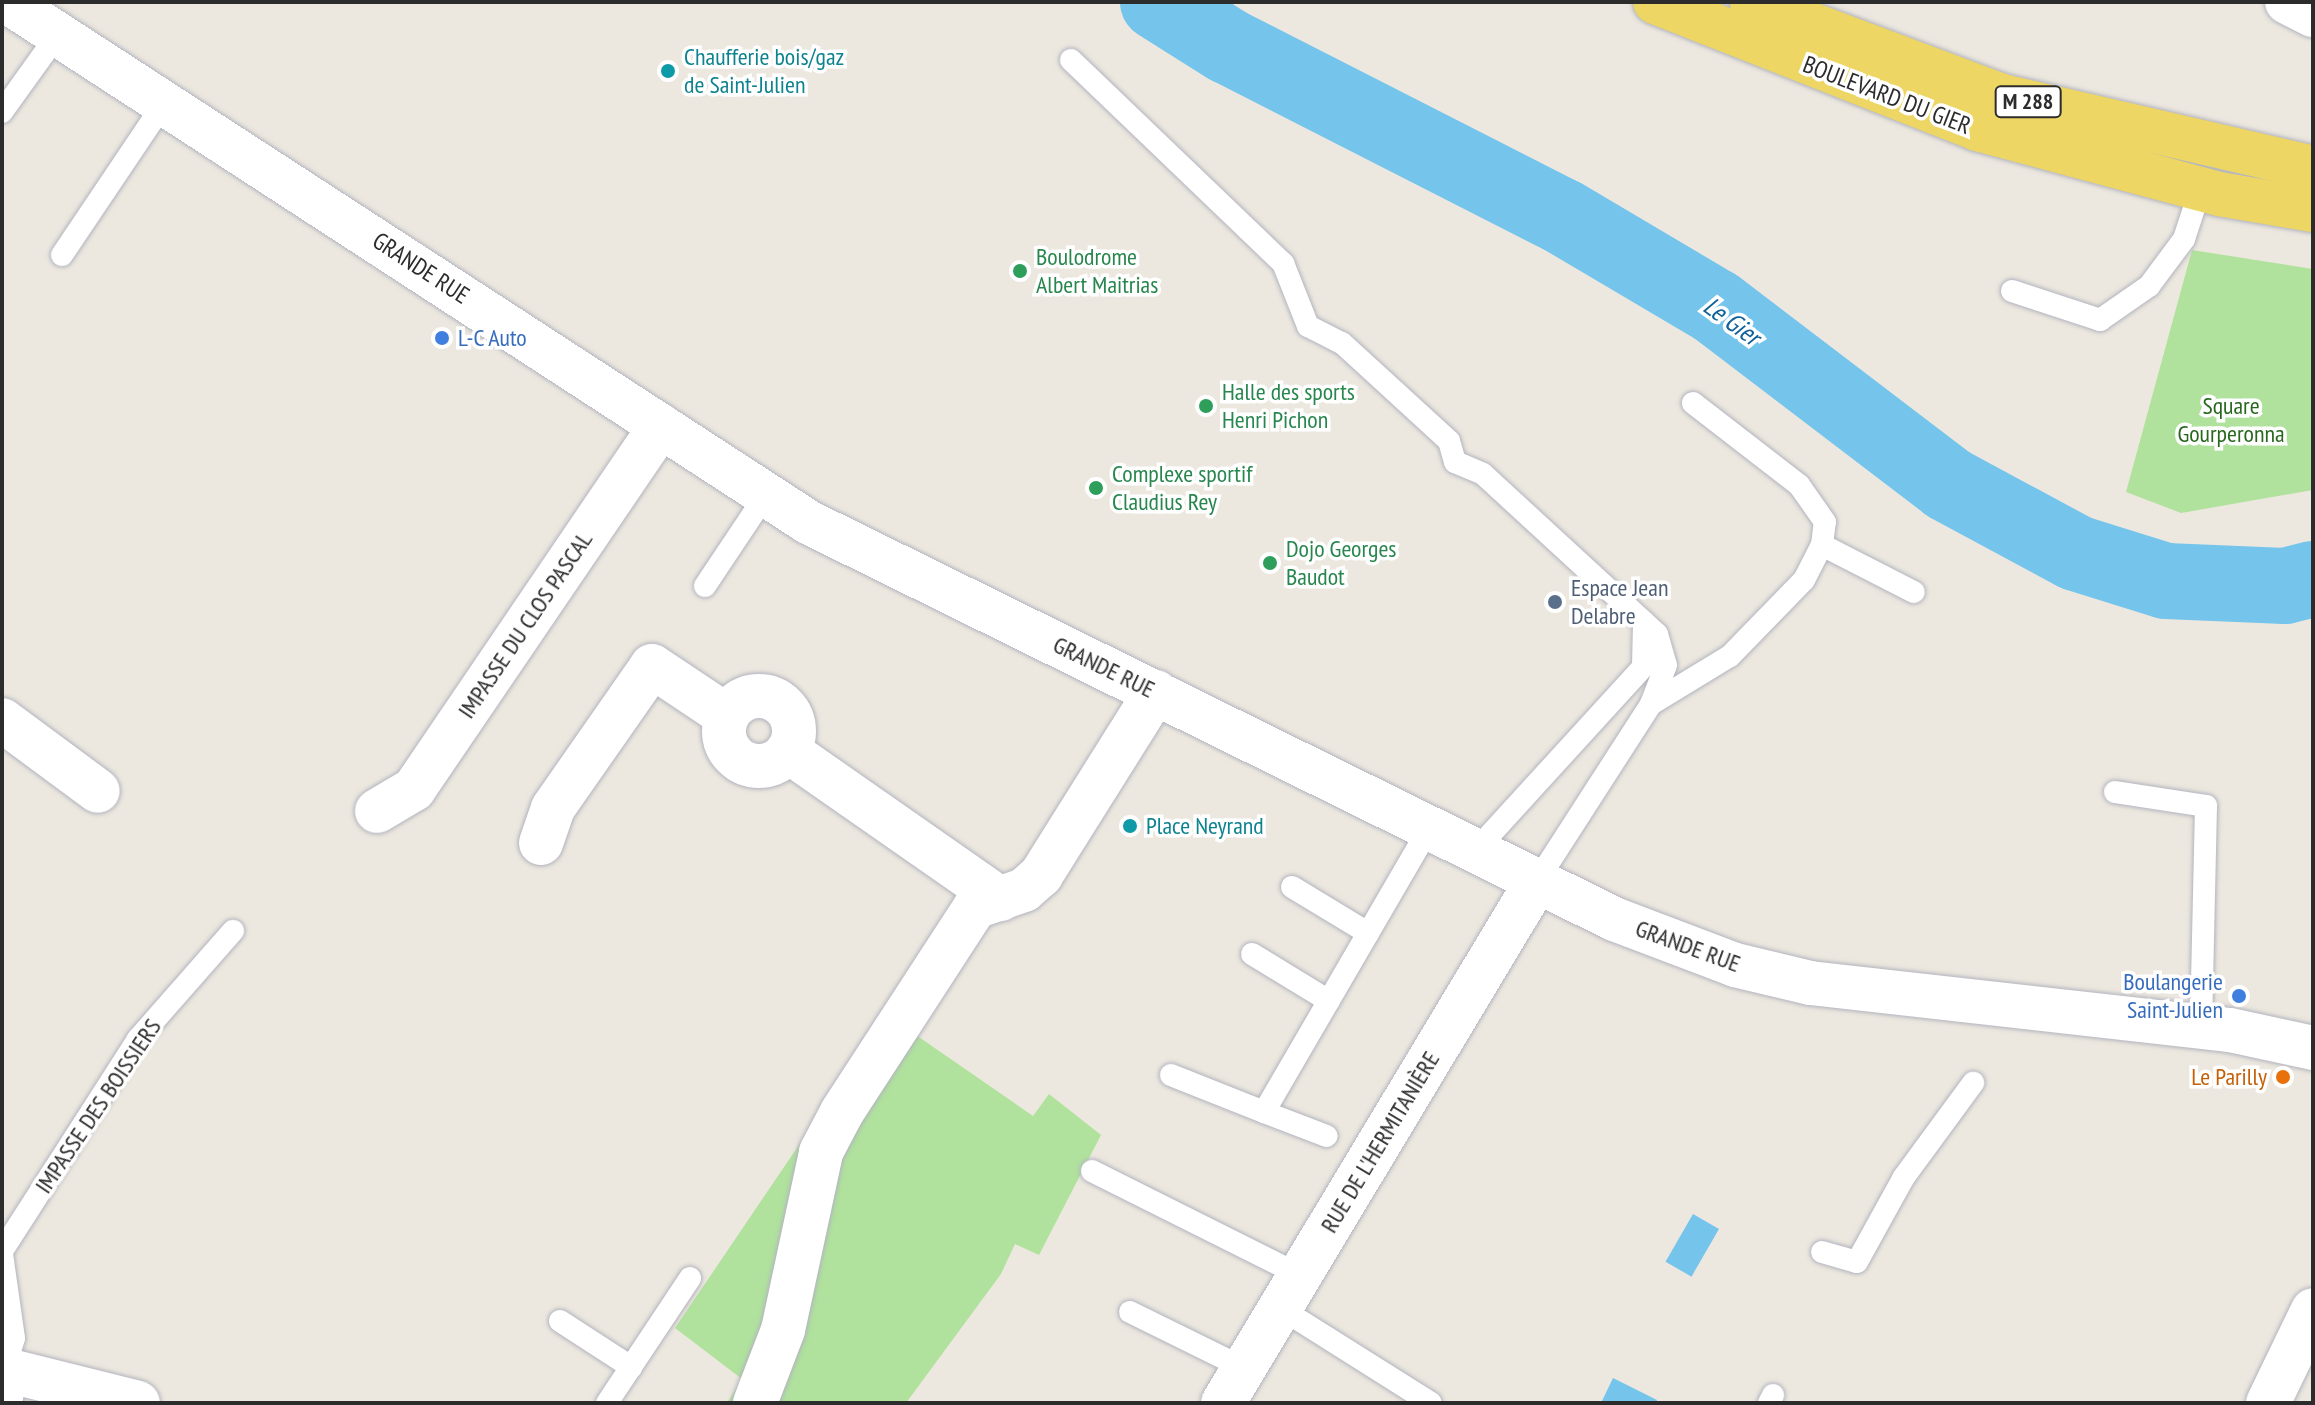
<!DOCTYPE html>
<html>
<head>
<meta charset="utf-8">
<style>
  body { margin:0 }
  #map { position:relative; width:2315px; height:1405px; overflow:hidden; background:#ede8df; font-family:"PT Sans Narrow",sans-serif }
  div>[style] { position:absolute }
  .green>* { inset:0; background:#b0e29d }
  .water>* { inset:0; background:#75c4ec; transform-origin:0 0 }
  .river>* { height:76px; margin:-38px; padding:0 38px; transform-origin:38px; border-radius:38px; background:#75c4ec }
  .roads { filter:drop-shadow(0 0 2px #b2b4bf) drop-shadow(0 0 2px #b2b4bf) }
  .lane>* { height:22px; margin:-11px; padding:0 11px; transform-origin:11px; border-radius:11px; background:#fff }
  .street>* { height:44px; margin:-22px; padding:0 22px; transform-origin:22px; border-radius:22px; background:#fff }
  .street>.ring { margin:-22px; padding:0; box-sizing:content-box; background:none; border:44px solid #fff; border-radius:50% }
  .secondary>* { height:44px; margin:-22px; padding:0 22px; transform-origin:22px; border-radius:22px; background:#fff }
  .primary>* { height:44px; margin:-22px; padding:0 22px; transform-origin:22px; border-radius:22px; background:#edd663 }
  .dots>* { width:22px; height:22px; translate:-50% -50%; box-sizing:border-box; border:4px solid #fff; border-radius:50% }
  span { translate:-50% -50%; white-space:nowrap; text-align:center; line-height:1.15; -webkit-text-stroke:7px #fff; paint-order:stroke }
  .shield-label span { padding:2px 6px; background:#fff; border:2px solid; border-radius:6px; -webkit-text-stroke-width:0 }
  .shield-label { font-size:22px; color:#2c2c2c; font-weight:700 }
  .culture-label { font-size:24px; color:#0d838f }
  .left { translate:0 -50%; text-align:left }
  .street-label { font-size:24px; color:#2c2c2c }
  .leisure-label { font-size:24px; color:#27864d }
  .shop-label { font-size:24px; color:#366cbe }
  .right { translate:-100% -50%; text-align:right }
  .park-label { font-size:24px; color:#27681d }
  .service-label { font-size:24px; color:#4e5e75 }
  .food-label { font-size:24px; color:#c56008 }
  .water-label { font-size:26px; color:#11629a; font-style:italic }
  .frame { position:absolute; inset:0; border:4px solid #2c2c2c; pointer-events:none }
</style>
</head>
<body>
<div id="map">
  <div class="green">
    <div style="clip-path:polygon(2192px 250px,2313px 269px,2313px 490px,2181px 513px,2126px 492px)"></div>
    <div style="clip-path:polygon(887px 1015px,1033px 1116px,1049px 1094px,1101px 1135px,1039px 1255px,1015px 1244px,1001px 1274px,906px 1403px,727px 1403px,742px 1379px,675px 1328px)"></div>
  </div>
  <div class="water">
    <div style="left:1693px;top:1214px;width:30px;height:55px;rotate:30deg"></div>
    <div style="clip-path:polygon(1613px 1378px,1657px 1400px,1656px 1403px,1602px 1401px)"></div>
  </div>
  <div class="river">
    <div style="left:1158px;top:2px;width:83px;rotate:32.2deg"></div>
    <div style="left:1228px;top:46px;width:375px;rotate:27deg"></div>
    <div style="left:1562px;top:216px;width:179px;rotate:30.6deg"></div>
    <div style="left:1716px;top:307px;width:292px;rotate:37.3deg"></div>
    <div style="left:1948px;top:484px;width:145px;rotate:28.3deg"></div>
    <div style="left:2076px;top:553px;width:94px;rotate:17.3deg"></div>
    <div style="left:2166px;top:581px;width:119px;rotate:2.4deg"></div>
    <div style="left:2285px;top:586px;width:29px;rotate:-14deg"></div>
  </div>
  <div class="roads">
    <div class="lane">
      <div style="left:1071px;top:60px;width:294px;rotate:43.8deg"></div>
      <div style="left:1283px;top:263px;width:68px;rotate:68.4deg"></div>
      <div style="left:1308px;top:326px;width:38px;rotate:27deg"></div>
      <div style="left:1342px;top:343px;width:145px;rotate:42.5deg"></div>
      <div style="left:1449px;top:441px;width:22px;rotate:74deg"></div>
      <div style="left:1455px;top:462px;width:30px;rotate:23deg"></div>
      <div style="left:1483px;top:474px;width:236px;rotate:42.6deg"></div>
      <div style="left:1657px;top:634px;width:32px;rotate:74deg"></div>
      <div style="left:1666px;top:665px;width:42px;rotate:111deg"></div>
      <div style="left:2px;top:112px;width:96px;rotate:-54.3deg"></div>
      <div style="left:62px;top:255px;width:184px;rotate:-56.1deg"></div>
      <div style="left:2012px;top:291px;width:93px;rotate:18.2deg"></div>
      <div style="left:2100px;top:320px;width:60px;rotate:-34.8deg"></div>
      <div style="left:2149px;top:286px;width:59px;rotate:-53.3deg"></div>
      <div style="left:2184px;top:239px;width:52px;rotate:-71.9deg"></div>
      <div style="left:1822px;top:545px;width:103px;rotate:27.1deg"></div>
      <div style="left:705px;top:586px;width:108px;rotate:-56.3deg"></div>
      <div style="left:2115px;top:792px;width:92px;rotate:8.7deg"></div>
      <div style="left:2206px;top:806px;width:220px;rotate:91.3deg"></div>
      <div style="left:1476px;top:850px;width:248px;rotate:-47.6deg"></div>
      <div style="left:1643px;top:667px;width:45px;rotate:-88.7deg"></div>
      <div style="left:1537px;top:881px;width:211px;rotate:-57.2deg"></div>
      <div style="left:1651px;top:704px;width:92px;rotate:-31.3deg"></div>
      <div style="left:1730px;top:656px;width:106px;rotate:-45.8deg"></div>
      <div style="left:1804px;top:580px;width:39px;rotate:-63deg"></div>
      <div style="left:1822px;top:545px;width:23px;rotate:-83deg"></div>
      <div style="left:1825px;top:522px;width:45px;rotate:-125.1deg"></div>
      <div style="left:1799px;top:485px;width:134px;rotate:-142.3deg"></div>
      <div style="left:1292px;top:887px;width:89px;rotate:31.2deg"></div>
      <div style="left:1252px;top:954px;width:90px;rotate:31.4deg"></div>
      <div style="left:1171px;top:1075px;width:100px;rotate:21.7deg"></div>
      <div style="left:1264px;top:1112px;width:328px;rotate:-59.8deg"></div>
      <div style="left:1264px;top:1112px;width:67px;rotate:20.9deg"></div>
      <div style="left:1092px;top:1171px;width:233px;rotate:26.6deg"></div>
      <div style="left:2px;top:1251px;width:252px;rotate:-57.3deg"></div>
      <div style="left:138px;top:1039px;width:144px;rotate:-48.7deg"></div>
      <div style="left:1822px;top:1252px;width:36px;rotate:16deg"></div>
      <div style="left:1857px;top:1262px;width:97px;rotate:-61.1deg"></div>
      <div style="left:1904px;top:1177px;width:117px;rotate:-53.7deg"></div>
      <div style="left:2px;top:1254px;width:85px;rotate:81.9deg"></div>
      <div style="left:14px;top:1338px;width:34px;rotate:107deg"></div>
      <div style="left:1280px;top:1308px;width:178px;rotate:32.2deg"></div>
      <div style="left:1130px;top:1312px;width:127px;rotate:26.2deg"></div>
      <div style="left:560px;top:1321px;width:85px;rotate:32.9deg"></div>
      <div style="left:11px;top:1403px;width:31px;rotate:-79deg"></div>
      <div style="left:607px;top:1403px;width:150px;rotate:-56.4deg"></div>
      <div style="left:1769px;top:1403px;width:9px;rotate:-63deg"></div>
    </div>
    <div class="street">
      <div style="left:8px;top:2px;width:954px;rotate:33.02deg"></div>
      <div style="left:808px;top:522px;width:898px;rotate:26.22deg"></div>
      <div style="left:1614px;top:919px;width:129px;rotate:20.8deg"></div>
      <div style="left:1735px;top:965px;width:77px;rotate:13.5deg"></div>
      <div style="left:1810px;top:983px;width:423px;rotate:6.4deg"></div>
      <div style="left:2230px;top:1030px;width:85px;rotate:12.2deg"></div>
      <div style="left:2287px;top:2px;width:29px;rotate:27deg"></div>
      <div class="ring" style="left:724px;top:696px;width:26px;height:26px"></div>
      <div style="left:2px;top:720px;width:119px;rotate:36.5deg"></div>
      <div style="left:788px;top:751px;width:259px;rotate:34.9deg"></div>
      <div style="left:377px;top:811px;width:43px;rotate:-30.7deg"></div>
      <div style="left:414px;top:789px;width:439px;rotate:-55.8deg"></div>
      <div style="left:541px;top:843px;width:37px;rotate:-71deg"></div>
      <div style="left:553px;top:808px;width:173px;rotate:-55.1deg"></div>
      <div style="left:652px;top:666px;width:90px;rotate:33.7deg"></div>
      <div style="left:755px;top:1403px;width:78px;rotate:-69deg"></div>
      <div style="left:783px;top:1330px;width:182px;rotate:-77.9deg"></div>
      <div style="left:821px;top:1152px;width:45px;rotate:-62.3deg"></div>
      <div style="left:842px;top:1112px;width:244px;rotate:-57deg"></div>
      <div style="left:975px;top:907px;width:52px;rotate:-19.1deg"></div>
      <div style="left:1024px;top:890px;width:23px;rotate:-41deg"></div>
      <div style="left:1041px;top:875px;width:216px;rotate:-57.9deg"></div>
      <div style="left:1223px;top:1403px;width:609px;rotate:-58.97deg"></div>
      <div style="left:2268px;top:1403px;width:103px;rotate:-64.2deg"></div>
    </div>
    <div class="secondary">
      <div style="left:2px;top:1369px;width:140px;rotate:14deg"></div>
    </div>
    <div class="primary">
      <div style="left:1655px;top:2px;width:346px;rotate:21.5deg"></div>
      <div style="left:1977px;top:129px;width:251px;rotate:15deg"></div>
      <div style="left:2219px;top:194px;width:95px;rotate:9.7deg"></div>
      <div style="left:1752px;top:2px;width:267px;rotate:20.6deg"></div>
      <div style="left:2002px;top:96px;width:319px;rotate:13deg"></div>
    </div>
  </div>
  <div class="dots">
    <div style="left:668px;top:71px;background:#0f9aa8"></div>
    <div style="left:1020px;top:271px;background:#2e9e5b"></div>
    <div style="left:442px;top:338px;background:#3f7fe0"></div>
    <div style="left:1206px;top:406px;background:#2e9e5b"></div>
    <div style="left:1096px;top:488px;background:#2e9e5b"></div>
    <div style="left:1270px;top:563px;background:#2e9e5b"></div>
    <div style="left:1555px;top:602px;background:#5c6f8a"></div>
    <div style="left:1130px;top:826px;background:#0f9aa8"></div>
    <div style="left:2239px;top:996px;background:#3f7fe0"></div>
    <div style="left:2283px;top:1077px;background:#e8710a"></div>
  </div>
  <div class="shield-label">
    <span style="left:2028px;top:102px">M 288</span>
  </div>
  <div class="culture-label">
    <span class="left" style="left:684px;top:71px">Chaufferie bois/gaz<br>de Saint-Julien</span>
    <span class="left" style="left:1146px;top:826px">Place Neyrand</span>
  </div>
  <div class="street-label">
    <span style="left:1887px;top:95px;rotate:21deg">BOULEVARD DU GIER</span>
    <span style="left:421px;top:268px;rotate:33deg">GRANDE RUE</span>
    <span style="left:525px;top:625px;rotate:-56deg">IMPASSE DU CLOS PASCAL</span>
    <span style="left:1104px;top:667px;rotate:26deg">GRANDE RUE</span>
    <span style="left:1688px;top:946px;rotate:20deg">GRANDE RUE</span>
    <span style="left:98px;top:1106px;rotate:-56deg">IMPASSE DES BOISSIERS</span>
    <span style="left:1380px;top:1142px;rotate:-59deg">RUE DE L'HERMITANIÈRE</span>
  </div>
  <div class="leisure-label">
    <span class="left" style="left:1036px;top:271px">Boulodrome<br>Albert Maitrias</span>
    <span class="left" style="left:1222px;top:406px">Halle des sports<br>Henri Pichon</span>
    <span class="left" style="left:1112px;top:488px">Complexe sportif<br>Claudius Rey</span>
    <span class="left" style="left:1286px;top:563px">Dojo Georges<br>Baudot</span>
  </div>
  <div class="shop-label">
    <span class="left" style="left:458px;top:338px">L-C Auto</span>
    <span class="right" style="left:2223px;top:996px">Boulangerie<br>Saint-Julien</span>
  </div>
  <div class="park-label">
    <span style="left:2231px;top:420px">Square<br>Gourperonna</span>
  </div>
  <div class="service-label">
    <span class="left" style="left:1571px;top:602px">Espace Jean<br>Delabre</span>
  </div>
  <div class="food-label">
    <span class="right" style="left:2267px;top:1077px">Le Parilly</span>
  </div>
  <div class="water-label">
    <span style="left:1732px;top:321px;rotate:36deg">Le Gier</span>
  </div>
  <div class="frame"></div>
</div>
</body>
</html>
